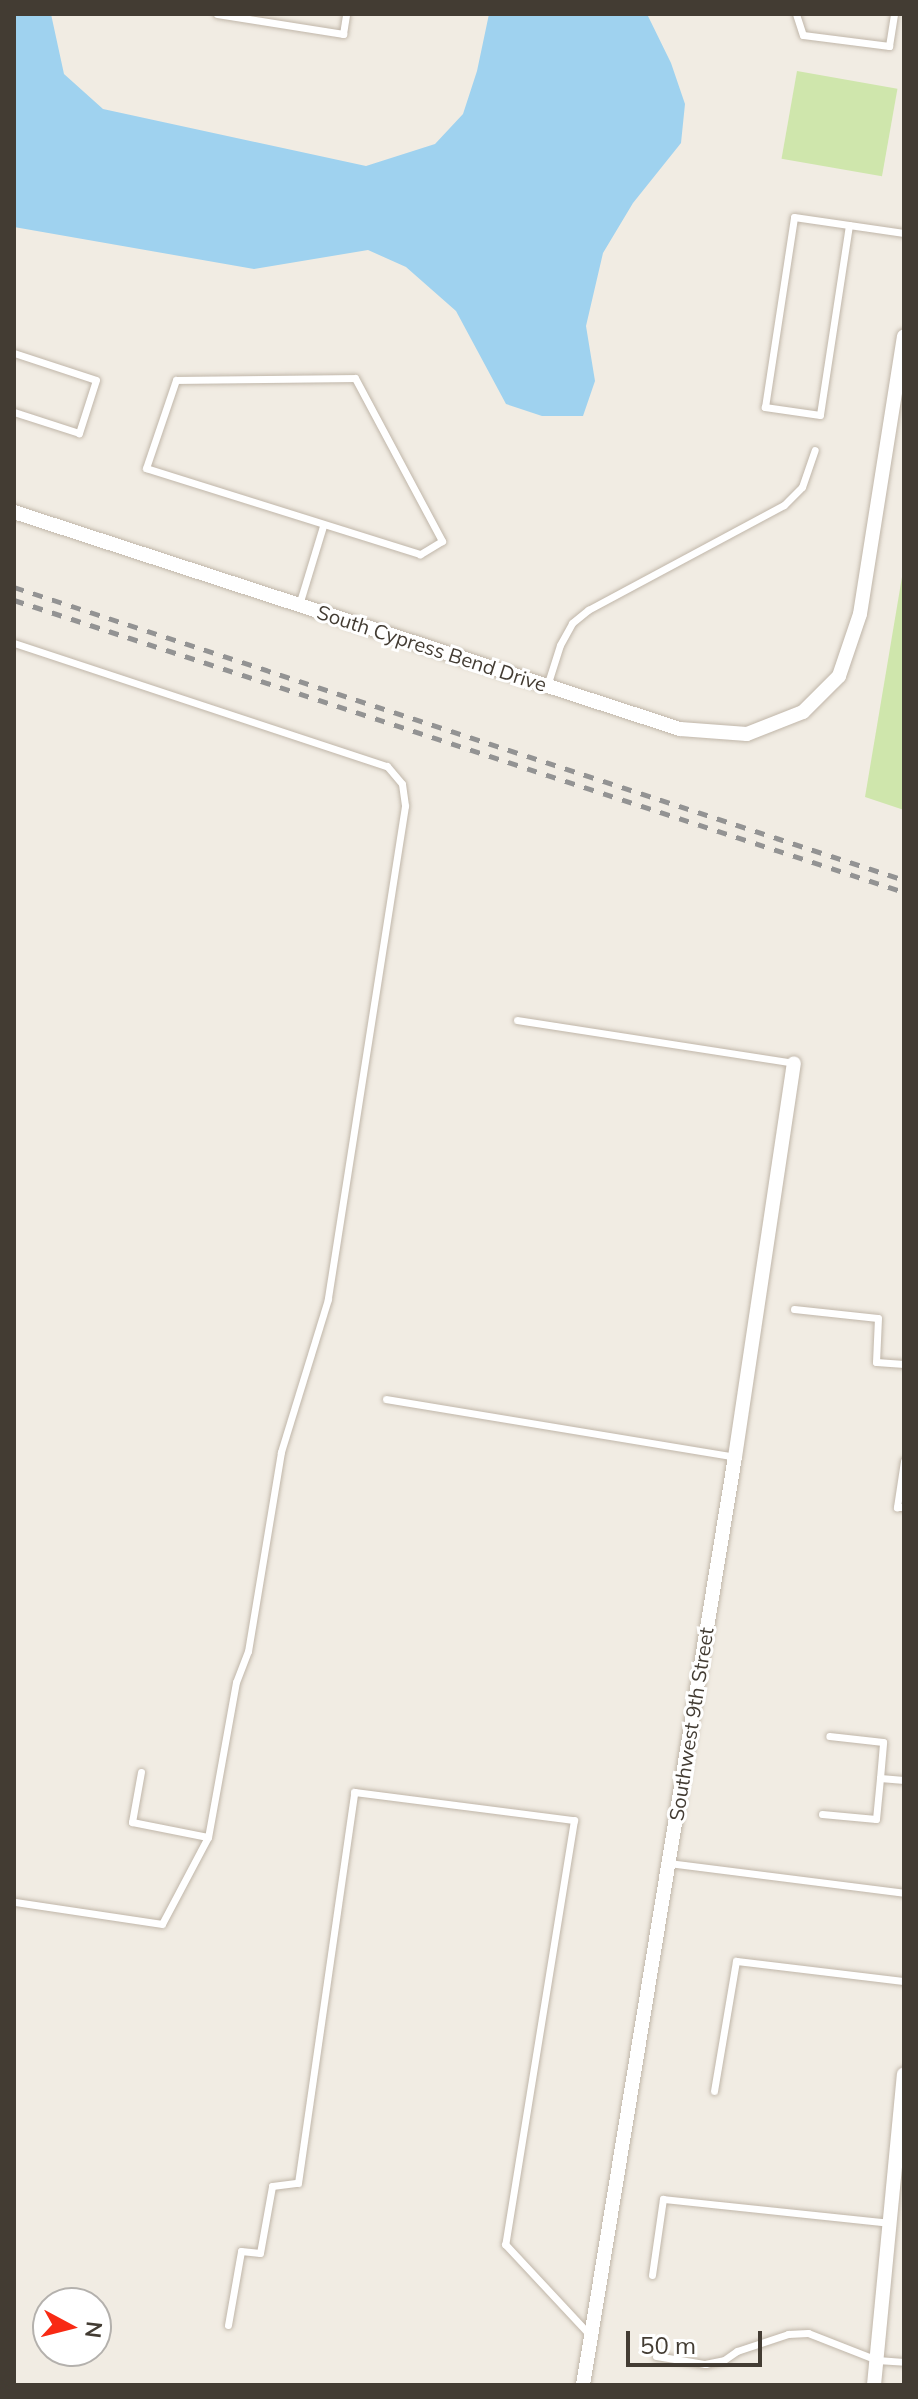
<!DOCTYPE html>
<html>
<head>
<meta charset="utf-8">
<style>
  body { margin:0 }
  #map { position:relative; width:918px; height:2399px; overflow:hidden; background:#f1ece3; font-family:Mulish,sans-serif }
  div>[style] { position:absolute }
  .green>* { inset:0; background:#cfe6ac; transform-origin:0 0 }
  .water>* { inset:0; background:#9fd2ef }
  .roads { filter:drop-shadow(0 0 2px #c0b6a9) drop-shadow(0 0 2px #c0b6a9) }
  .service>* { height:7px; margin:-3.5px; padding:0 3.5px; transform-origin:3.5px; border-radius:3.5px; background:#fff }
  .minor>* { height:14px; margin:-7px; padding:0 7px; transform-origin:7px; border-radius:7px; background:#fff }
  .rail>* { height:5px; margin-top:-2.5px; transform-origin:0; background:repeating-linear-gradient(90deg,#939393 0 10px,transparent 0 20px) }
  span { translate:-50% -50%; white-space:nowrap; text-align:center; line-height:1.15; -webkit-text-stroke:6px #fff; paint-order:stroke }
  .street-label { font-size:20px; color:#433c33 }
  .frame { position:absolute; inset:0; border:16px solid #433c33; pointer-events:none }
  .north { position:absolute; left:32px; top:2287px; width:80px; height:80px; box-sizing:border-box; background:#fff; border:2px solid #b4b1ad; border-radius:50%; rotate:97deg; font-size:22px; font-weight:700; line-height:32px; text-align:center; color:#433c33 }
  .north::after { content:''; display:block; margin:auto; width:28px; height:36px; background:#f82a14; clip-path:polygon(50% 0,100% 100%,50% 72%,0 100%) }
  .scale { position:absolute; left:626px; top:2331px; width:136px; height:36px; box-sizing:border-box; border:4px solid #433c33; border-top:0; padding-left:10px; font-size:24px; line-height:28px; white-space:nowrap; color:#433c33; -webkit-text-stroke:6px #fff; paint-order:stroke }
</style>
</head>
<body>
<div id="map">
  <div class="green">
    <div style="left:797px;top:71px;width:102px;height:89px;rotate:10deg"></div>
    <div style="clip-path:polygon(904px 565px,904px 810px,865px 797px)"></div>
  </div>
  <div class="water">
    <div style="clip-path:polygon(14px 14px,51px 14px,64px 74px,103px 109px,366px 166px,435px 144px,463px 114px,477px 71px,489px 14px,647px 14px,671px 63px,685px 104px,681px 143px,633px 203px,603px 253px,586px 326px,595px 381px,583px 416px,542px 416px,506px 404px,456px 311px,406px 267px,368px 250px,254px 269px,14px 227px)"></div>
  </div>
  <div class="roads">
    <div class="service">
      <div style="left:217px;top:14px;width:128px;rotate:9deg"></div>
      <div style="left:343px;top:34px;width:20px;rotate:-81deg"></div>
      <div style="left:796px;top:14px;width:22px;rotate:72deg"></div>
      <div style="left:803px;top:35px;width:87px;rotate:7.3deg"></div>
      <div style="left:889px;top:46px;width:32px;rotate:-81deg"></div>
      <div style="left:849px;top:225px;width:192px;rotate:98.7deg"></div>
      <div style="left:820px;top:415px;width:56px;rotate:-171.7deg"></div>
      <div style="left:765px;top:407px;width:192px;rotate:-81.3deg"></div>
      <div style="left:794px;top:217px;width:111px;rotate:8.3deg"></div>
      <div style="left:14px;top:353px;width:86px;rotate:18.2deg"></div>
      <div style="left:96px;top:380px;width:56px;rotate:107.8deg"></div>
      <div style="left:79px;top:433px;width:68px;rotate:-162.1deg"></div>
      <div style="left:355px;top:378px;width:185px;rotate:61.9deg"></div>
      <div style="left:442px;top:541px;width:26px;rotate:149deg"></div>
      <div style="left:420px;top:554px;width:287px;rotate:-162.6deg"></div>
      <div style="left:146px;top:468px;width:93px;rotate:-71.2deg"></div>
      <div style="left:176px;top:380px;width:179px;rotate:-0.6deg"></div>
      <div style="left:299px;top:605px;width:83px;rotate:-73.1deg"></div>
      <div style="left:14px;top:643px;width:393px;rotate:18.3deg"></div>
      <div style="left:387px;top:766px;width:23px;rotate:50deg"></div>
      <div style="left:402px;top:784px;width:22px;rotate:82deg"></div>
      <div style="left:405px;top:806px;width:499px;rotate:98.9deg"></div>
      <div style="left:328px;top:1299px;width:160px;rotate:107.1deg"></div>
      <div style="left:281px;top:1452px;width:202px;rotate:99.4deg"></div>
      <div style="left:248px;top:1651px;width:33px;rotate:111deg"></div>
      <div style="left:236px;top:1682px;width:158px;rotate:100.2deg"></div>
      <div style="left:208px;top:1837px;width:98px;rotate:117.9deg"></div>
      <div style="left:162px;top:1924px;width:150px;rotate:-171.5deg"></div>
      <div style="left:547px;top:686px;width:43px;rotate:-72.4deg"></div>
      <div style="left:560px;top:645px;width:25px;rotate:-61deg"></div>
      <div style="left:572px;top:623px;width:21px;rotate:-39deg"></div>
      <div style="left:588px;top:610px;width:222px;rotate:-28.2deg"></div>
      <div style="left:784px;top:505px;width:25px;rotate:-45deg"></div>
      <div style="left:802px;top:487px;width:39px;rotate:-71deg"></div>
      <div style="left:517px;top:1020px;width:280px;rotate:8.8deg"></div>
      <div style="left:794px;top:1309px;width:84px;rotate:6.1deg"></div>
      <div style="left:878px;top:1318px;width:44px;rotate:92.6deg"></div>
      <div style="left:876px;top:1362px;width:28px;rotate:4deg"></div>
      <div style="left:386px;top:1399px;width:354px;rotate:9.4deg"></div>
      <div style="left:904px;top:1461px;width:47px;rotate:98.7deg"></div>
      <div style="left:897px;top:1507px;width:7px"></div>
      <div style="left:141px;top:1772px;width:51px;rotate:100.2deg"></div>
      <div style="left:132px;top:1822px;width:77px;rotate:11.2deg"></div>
      <div style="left:880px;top:1778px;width:24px;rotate:5deg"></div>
      <div style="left:822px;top:1814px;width:54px;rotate:5.3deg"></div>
      <div style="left:876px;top:1819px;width:41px;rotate:-84.4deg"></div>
      <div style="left:880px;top:1778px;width:36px;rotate:-85deg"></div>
      <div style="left:883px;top:1742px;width:54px;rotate:-173.7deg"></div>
      <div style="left:668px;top:1863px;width:238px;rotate:7.2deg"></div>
      <div style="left:714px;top:2091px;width:132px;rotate:-80.4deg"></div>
      <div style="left:736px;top:1961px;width:169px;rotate:6.8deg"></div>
      <div style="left:652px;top:2275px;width:77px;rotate:-81.8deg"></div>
      <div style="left:663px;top:2199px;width:228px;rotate:6deg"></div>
      <div style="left:228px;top:2325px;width:75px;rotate:-80deg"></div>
      <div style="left:241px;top:2251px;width:19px;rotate:6deg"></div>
      <div style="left:260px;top:2253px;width:68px;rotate:-79.8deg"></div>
      <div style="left:272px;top:2186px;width:26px;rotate:-7deg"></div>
      <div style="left:298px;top:2183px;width:395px;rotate:-81.8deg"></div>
      <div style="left:354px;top:1792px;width:222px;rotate:7.3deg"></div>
      <div style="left:574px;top:1820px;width:430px;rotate:99.2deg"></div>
      <div style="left:505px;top:2244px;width:125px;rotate:47deg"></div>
      <div style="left:656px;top:2356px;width:50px;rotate:9.3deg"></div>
      <div style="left:705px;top:2364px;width:19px;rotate:-12deg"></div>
      <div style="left:724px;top:2360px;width:16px;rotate:-35deg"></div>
      <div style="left:737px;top:2351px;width:54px;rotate:-18.4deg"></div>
      <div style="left:788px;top:2334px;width:20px;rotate:-3deg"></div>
      <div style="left:808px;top:2333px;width:74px;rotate:21.4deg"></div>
      <div style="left:877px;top:2360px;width:27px;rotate:4deg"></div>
    </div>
    <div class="minor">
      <div style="left:14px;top:512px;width:700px;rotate:18.05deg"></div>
      <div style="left:680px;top:729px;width:67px;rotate:4.3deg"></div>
      <div style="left:747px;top:734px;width:60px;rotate:-21.4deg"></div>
      <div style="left:803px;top:712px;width:51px;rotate:-45deg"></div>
      <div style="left:839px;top:676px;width:65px;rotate:-71.3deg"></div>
      <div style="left:860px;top:614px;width:281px;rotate:-81deg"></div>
      <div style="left:583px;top:2385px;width:940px;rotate:-80.7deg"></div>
      <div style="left:735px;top:1457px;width:398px;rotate:-81.5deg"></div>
      <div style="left:874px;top:2385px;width:312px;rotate:-84.5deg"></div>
    </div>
  </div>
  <div class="rail">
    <div style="left:14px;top:587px;width:937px;rotate:18.22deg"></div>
    <div style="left:14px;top:600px;width:937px;rotate:18.16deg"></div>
  </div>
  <div class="street-label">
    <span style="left:432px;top:648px;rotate:18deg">South Cypress Bend Drive</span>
    <span style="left:691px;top:1724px;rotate:-81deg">Southwest 9th Street</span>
  </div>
  <div class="frame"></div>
  <div class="north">N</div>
  <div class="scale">50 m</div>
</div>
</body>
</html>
